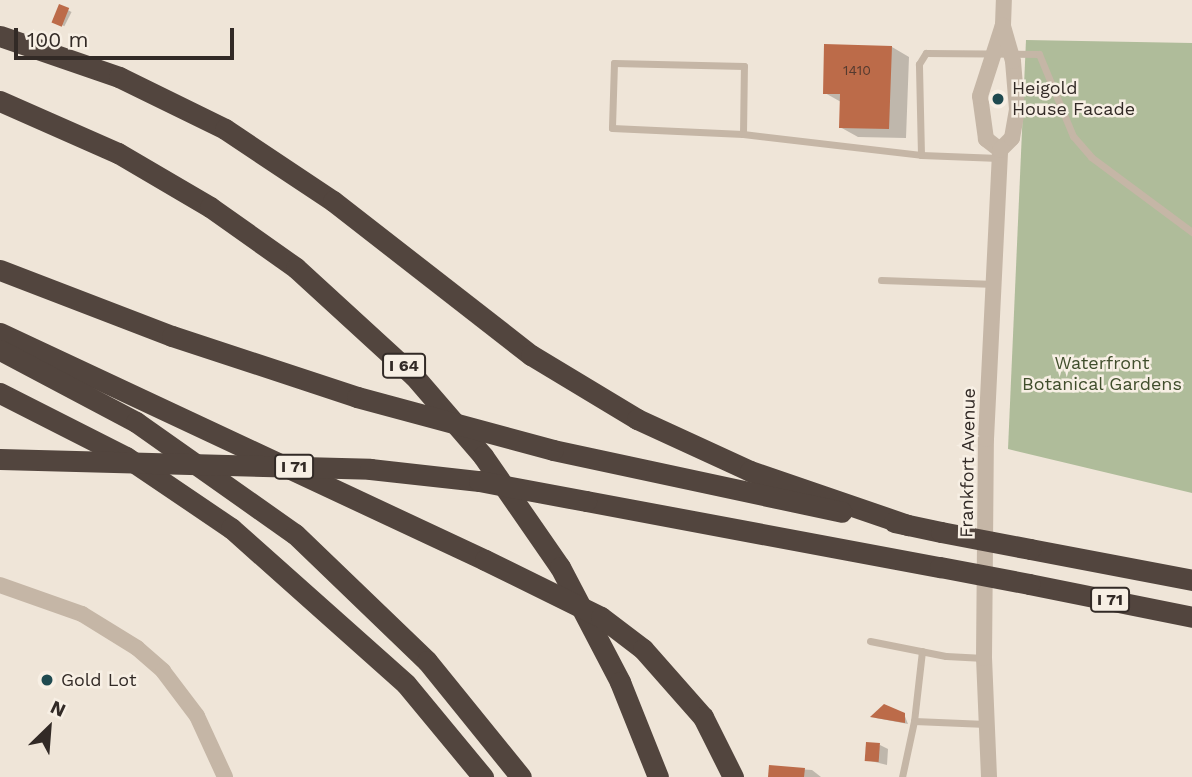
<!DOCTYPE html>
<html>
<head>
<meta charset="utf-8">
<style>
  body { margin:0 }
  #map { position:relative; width:1192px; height:777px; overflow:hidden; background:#efe5d8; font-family:"Work Sans",sans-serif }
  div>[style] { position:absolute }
  .green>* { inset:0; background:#afbc9a }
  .shadow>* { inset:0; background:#0003; transform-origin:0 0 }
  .building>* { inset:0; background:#bc6b49; transform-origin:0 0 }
  .service>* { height:7px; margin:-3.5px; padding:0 3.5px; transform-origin:3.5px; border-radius:3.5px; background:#c5b6a6 }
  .tertiary>* { height:16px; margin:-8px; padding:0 8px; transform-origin:8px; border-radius:8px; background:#c5b6a6 }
  .motorway>* { height:21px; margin:-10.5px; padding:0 10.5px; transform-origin:10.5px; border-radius:10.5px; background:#52453e }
  .motorway-bridge>* { height:21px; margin:-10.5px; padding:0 10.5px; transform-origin:10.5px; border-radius:10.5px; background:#52453e }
  .dots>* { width:19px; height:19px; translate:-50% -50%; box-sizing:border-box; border:4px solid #f7efe4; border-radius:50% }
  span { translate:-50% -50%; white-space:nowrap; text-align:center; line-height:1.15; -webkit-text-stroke:5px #f7efe4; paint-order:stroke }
  .number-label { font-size:14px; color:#543a2f }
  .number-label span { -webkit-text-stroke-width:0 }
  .shield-label span { padding:2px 5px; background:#f7efe4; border:2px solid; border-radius:5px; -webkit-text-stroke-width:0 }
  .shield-label { font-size:16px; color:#322a26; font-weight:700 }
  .poi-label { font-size:18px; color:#322a26 }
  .left { translate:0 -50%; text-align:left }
  .park-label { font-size:18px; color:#404e2c }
  .street-label { font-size:18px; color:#322a26 }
  .north { position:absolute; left:14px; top:693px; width:70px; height:70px; -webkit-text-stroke:5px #f7efe4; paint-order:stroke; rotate:25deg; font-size:19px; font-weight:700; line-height:28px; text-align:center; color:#322a26 }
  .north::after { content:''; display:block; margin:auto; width:24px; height:32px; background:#322a26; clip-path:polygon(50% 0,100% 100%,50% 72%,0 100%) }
  .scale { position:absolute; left:14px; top:28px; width:220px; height:32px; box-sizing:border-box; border:4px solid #322a26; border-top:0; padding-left:9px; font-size:21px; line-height:24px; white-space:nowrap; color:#322a26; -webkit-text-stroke:5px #f7efe4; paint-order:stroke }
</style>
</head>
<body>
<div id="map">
  <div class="green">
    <div style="clip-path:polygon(1026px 40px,1192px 43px,1192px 493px,1008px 449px)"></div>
  </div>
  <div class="shadow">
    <div style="left:60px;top:6px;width:13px;height:16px;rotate:27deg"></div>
    <div style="clip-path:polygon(892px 47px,909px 57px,906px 138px,858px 137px,840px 127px,841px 102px,825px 93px)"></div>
    <div style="clip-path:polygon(904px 714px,908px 724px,876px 718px)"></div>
    <div style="clip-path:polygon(880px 745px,888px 749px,887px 765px,867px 760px)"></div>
    <div style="clip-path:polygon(770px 767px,812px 770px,821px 777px,770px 777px)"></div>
  </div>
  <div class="building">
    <div style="left:59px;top:4px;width:11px;height:20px;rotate:22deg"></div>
    <div style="clip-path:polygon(824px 44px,892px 46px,889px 129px,839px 128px,840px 94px,823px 94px)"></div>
    <div style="clip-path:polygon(884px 704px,905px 713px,905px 723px,870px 717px)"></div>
    <div style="left:866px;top:742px;width:14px;height:19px;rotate:4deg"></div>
    <div style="clip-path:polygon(769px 765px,805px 768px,804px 777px,768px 777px)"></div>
  </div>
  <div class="service">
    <div style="left:743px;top:134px;width:68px;rotate:-89.2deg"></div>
    <div style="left:744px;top:66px;width:130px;rotate:-178.7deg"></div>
    <div style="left:614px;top:63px;width:65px;rotate:91.8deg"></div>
    <div style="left:612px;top:128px;width:131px;rotate:2.6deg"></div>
    <div style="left:743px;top:134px;width:179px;rotate:6.7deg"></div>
    <div style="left:999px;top:158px;width:78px;rotate:-177.8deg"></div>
    <div style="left:921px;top:155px;width:91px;rotate:-91.3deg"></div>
    <div style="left:919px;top:64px;width:13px;rotate:-58deg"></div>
    <div style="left:926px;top:53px;width:113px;rotate:0.5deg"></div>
    <div style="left:1039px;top:54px;width:89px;rotate:67.5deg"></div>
    <div style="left:1073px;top:136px;width:28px;rotate:49deg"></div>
    <div style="left:1091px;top:157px;width:126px;rotate:36.6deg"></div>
    <div style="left:881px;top:280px;width:114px;rotate:2deg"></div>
    <div style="left:870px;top:641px;width:77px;rotate:11.2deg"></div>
    <div style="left:946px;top:656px;width:38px;rotate:3deg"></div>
    <div style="left:922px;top:651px;width:70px;rotate:96.5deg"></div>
    <div style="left:914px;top:721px;width:72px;rotate:2.4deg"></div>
    <div style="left:902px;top:777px;width:57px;rotate:-77.9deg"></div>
  </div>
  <div class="tertiary">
    <div style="left:1000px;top:150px;width:18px;rotate:-142deg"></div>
    <div style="left:986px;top:139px;width:43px;rotate:-97.9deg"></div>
    <div style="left:980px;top:96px;width:75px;rotate:-72.1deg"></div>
    <div style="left:1003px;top:25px;width:25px;rotate:-88deg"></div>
    <div style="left:0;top:585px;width:87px;rotate:19.5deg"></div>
    <div style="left:82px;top:614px;width:65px;rotate:31.7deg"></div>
    <div style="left:137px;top:648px;width:35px;rotate:41deg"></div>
    <div style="left:163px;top:671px;width:56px;rotate:52.9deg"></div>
    <div style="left:197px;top:716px;width:67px;rotate:65.3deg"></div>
    <div style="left:989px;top:777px;width:119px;rotate:-92.4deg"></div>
    <div style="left:984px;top:658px;width:219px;rotate:-89.5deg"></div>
    <div style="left:986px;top:439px;width:289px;rotate:-87.2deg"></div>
    <div style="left:1000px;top:150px;width:17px;rotate:-45deg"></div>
    <div style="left:1012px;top:138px;width:29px;rotate:-80deg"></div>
    <div style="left:1017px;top:109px;width:48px;rotate:-94.8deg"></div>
    <div style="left:1013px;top:61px;width:37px;rotate:-106deg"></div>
  </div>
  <div class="motorway">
    <div style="left:0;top:36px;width:126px;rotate:19deg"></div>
    <div style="left:119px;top:77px;width:118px;rotate:26.1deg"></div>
    <div style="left:225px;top:129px;width:130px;rotate:33.7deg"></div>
    <div style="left:333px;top:201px;width:251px;rotate:37.9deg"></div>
    <div style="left:531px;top:355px;width:124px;rotate:31.1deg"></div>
    <div style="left:637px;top:419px;width:124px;rotate:24.7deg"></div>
    <div style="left:750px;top:471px;width:167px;rotate:18.9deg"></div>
    <div style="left:0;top:101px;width:129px;rotate:23.8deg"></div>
    <div style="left:118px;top:153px;width:107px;rotate:30.4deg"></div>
    <div style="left:210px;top:207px;width:105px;rotate:35.3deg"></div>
    <div style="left:296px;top:268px;width:160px;rotate:42.5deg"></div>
    <div style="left:414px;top:376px;width:106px;rotate:49.2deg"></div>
    <div style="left:483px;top:456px;width:135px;rotate:55.3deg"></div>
    <div style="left:560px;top:567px;width:130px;rotate:62.4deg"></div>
    <div style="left:620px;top:682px;width:102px;rotate:68.2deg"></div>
    <div style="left:0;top:270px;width:184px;rotate:21deg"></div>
    <div style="left:172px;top:336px;width:195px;rotate:18.2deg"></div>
    <div style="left:0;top:333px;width:535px;rotate:25.08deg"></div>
    <div style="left:0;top:350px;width:154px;rotate:27.9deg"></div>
    <div style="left:136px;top:422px;width:194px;rotate:35.2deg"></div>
    <div style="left:295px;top:534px;width:183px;rotate:43.9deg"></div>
    <div style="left:427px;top:661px;width:149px;rotate:51deg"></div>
    <div style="left:0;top:393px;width:141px;rotate:26.9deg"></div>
    <div style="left:126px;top:457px;width:127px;rotate:34.1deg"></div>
    <div style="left:231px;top:528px;width:234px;rotate:41.7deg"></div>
    <div style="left:406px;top:684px;width:121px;rotate:50.4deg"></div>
    <div style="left:553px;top:450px;width:295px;rotate:12.1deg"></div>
    <div style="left:586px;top:501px;width:360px;rotate:10.6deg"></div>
    <div style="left:894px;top:522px;width:48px;rotate:12deg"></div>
    <div style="left:1030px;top:549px;width:165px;rotate:10.8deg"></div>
    <div style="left:1029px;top:584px;width:166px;rotate:11.4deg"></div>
  </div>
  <div class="motorway-bridge">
    <div style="left:357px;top:397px;width:203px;rotate:15.1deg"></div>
    <div style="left:0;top:459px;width:370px;rotate:1.5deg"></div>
    <div style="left:370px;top:469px;width:110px;rotate:6.3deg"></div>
    <div style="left:479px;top:481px;width:109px;rotate:10.6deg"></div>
    <div style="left:941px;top:532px;width:91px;rotate:10.8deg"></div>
    <div style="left:485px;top:560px;width:129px;rotate:26.2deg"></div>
    <div style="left:601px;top:617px;width:53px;rotate:37.3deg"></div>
    <div style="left:643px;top:649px;width:91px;rotate:48.6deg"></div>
    <div style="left:703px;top:717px;width:67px;rotate:63.4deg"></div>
    <div style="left:940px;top:567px;width:91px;rotate:10.8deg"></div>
  </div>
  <div class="dots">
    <div style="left:998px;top:99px;background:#1f4a50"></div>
    <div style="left:47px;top:680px;background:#1f4a50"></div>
  </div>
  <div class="number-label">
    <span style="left:857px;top:70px">1410</span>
  </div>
  <div class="shield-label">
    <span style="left:404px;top:366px">I 64</span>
    <span style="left:294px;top:467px">I 71</span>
    <span style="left:1110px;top:600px">I 71</span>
  </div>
  <div class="poi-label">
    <span class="left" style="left:1012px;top:99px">Heigold<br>House Facade</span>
    <span class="left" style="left:61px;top:680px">Gold Lot</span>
  </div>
  <div class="park-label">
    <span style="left:1102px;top:374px">Waterfront<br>Botanical Gardens</span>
  </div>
  <div class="street-label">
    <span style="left:968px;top:463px;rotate:-89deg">Frankfort Avenue</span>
  </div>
  <div class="north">N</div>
  <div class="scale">100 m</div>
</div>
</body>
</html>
